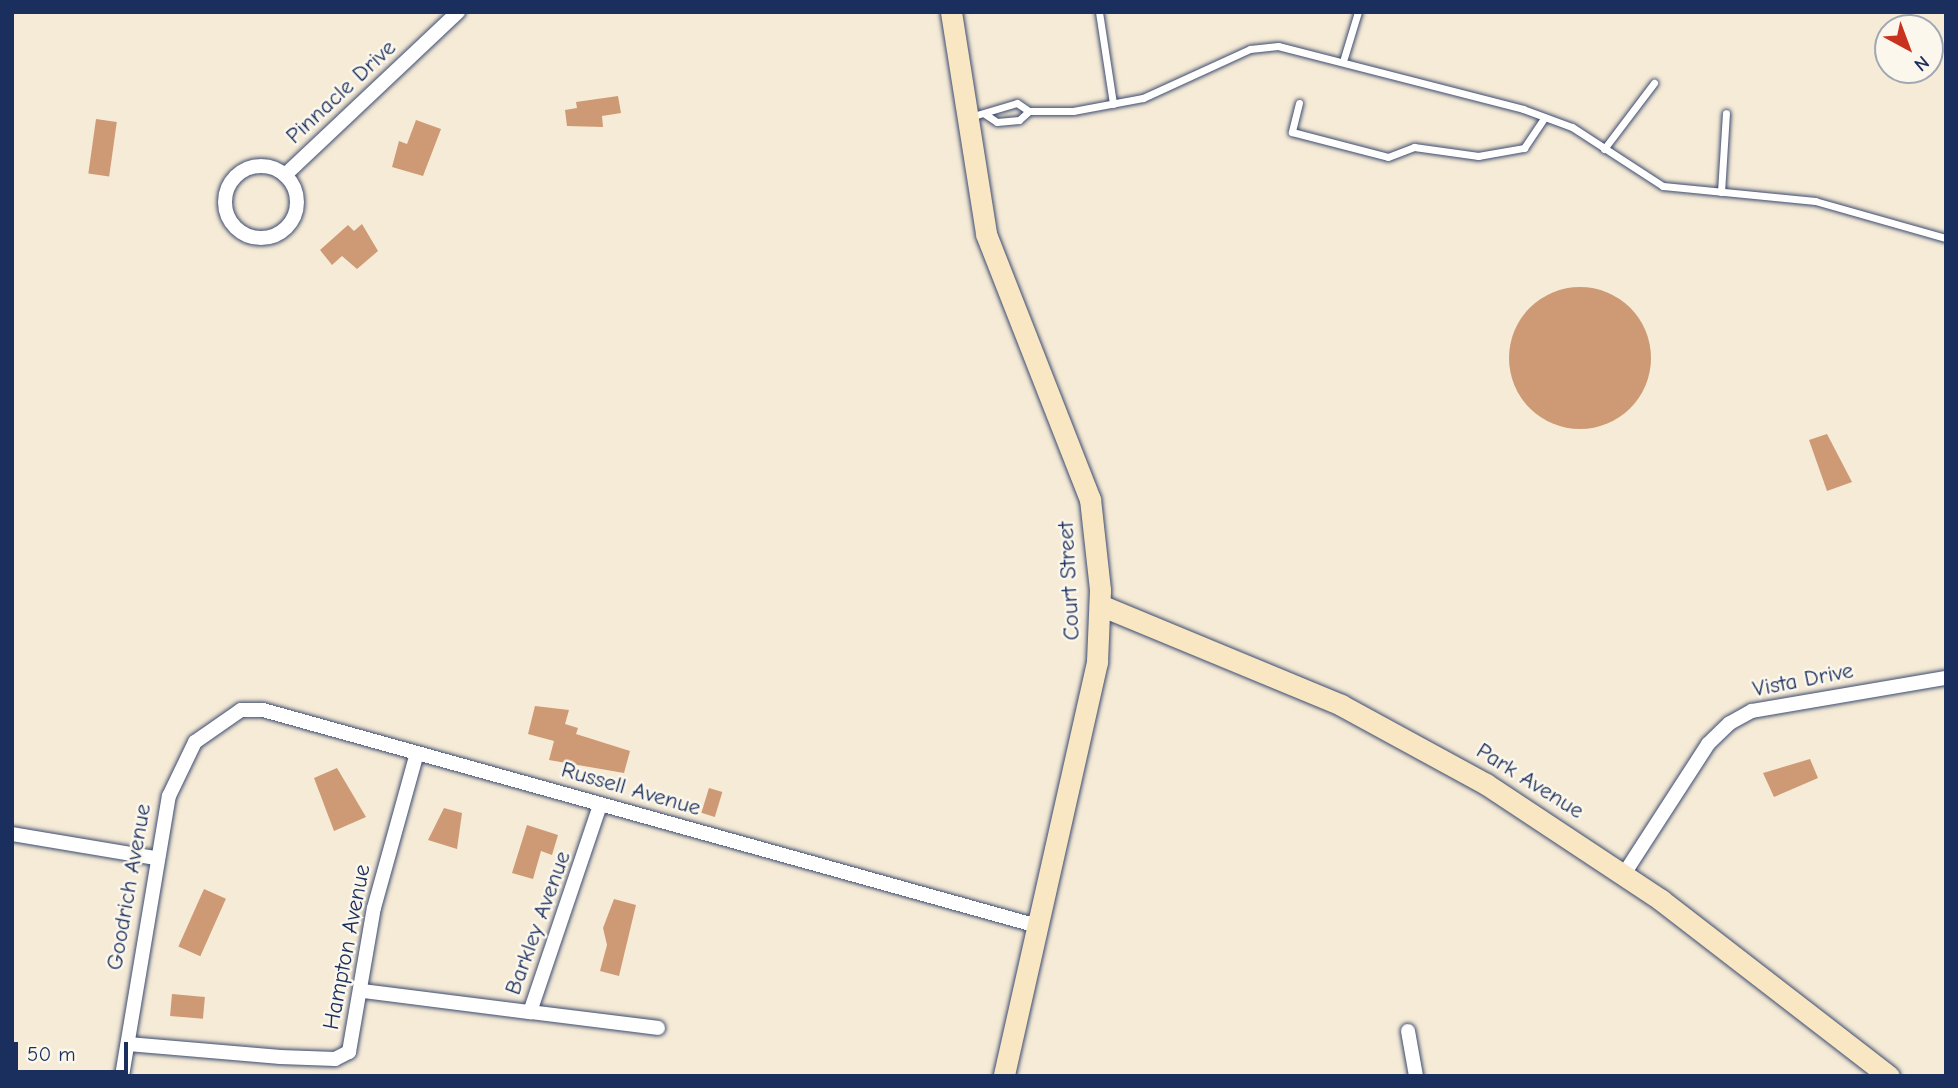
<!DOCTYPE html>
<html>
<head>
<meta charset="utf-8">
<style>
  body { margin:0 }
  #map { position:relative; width:1958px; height:1088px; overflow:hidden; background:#f6ebd6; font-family:"Comic Neue",sans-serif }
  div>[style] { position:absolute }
  .building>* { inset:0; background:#cd9a75; transform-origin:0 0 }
  .round { border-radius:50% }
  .roads { filter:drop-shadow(0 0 2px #3c4b70) drop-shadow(0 0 2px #3c4b70) }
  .lane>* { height:7px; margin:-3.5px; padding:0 3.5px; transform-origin:3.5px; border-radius:3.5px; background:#fff }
  .street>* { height:14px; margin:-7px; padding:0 7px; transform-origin:7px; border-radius:7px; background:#fff }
  .street>.ring { margin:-7px; padding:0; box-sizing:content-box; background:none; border:14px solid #fff; border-radius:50% }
  .secondary>* { height:21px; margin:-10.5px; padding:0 10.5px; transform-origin:10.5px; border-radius:10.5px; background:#f9e7c3 }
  span { translate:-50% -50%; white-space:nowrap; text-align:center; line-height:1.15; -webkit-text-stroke:5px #fbf7ec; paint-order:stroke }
  .street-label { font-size:23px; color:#1b2f5e }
  .frame { position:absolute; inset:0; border:14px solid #1b2f5e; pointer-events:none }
  .north { position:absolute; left:1874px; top:14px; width:70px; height:70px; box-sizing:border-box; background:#fbf7ec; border:2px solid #a1a7b3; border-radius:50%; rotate:139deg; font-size:19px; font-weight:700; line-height:28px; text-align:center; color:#1b2f5e }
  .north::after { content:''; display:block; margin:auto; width:24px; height:32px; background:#c8321e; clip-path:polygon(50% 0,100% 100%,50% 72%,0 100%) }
  .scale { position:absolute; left:14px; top:1042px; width:114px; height:32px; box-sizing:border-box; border:4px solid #1b2f5e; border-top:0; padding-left:9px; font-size:21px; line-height:24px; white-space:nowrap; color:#1b2f5e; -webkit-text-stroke:5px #fbf7ec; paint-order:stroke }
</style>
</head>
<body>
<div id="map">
  <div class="building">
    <div style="clip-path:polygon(618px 96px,621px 113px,602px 116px,603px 127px,567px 126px,565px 110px,577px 108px,576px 102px)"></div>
    <div style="left:96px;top:119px;width:21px;height:55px;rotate:8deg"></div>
    <div style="clip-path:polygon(416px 120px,441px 129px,423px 176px,392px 167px,399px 141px,407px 144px)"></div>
    <div style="clip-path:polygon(362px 224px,378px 251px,357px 269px,342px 256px,332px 265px,320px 250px,348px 225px,354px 231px)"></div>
    <div class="round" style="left:1509px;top:287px;width:142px;height:142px"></div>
    <div style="clip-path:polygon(1827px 434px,1852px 482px,1827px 491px,1809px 440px)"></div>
    <div style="clip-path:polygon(535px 706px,569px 710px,565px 724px,578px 728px,576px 734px,630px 751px,624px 773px,549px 760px,554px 741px,528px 734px)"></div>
    <div style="clip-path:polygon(1810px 759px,1818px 778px,1774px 797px,1763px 773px)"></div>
    <div style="clip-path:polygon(337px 768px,366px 817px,334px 831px,314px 778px)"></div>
    <div style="left:709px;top:788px;width:14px;height:26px;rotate:17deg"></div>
    <div style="clip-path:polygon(444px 808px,462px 813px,457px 849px,428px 840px)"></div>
    <div style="clip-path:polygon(527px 825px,558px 835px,552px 855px,541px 851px,533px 879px,512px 873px)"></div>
    <div style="left:204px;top:889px;width:24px;height:63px;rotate:24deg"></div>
    <div style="clip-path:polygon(614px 899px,636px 905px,619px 976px,600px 971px,607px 945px,603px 928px)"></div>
    <div style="left:172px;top:994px;width:33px;height:22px;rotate:5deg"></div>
  </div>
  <div class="roads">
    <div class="lane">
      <div style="left:1099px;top:12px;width:93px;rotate:81.3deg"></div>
      <div style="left:1344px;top:58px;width:48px;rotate:-73.1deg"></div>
      <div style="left:1299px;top:103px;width:30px;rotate:104deg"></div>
      <div style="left:1292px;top:132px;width:99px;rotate:14.6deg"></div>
      <div style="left:1388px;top:157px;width:28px;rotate:-21deg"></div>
      <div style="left:1414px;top:147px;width:65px;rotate:8deg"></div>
      <div style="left:1478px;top:156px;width:47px;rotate:-9.9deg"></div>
      <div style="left:1524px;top:148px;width:37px;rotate:-56deg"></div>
      <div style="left:985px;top:114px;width:14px;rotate:34deg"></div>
      <div style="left:997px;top:122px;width:22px;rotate:-5deg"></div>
      <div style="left:1019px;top:120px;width:13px;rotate:-42deg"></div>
      <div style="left:970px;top:117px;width:49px;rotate:-16.6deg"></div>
      <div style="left:1017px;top:103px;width:14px;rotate:34deg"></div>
      <div style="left:1029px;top:111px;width:44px"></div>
      <div style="left:1073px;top:111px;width:71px;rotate:-10.5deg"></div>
      <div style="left:1143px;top:98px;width:118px;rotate:-24.6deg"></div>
      <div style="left:1250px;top:49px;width:28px;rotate:-6deg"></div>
      <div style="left:1278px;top:46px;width:253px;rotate:14.4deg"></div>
      <div style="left:1523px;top:109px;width:52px;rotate:20.2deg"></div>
      <div style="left:1572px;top:127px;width:108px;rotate:33deg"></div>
      <div style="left:1663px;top:186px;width:153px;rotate:5.6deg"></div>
      <div style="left:1815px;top:201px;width:136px;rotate:15.8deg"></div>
      <div style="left:1604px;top:149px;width:83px;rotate:-52.9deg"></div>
      <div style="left:1721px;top:192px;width:79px;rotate:-86.4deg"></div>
    </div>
    <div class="street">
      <div class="ring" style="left:225px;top:166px;width:58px;height:58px"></div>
      <div style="left:285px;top:175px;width:238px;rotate:-43.3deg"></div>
      <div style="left:12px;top:834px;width:145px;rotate:9.5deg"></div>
      <div style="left:1624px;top:874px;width:155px;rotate:-57.1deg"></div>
      <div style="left:1708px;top:744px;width:30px;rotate:-44deg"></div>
      <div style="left:1730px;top:723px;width:25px;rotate:-29deg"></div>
      <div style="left:1752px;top:711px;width:197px;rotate:-9.7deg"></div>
      <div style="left:363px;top:991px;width:168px;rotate:7.2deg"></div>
      <div style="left:530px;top:1012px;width:215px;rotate:-71.3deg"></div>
      <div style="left:530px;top:1012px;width:129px;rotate:7.1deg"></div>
      <div style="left:1408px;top:1031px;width:46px;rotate:79.9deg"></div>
      <div style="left:128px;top:1044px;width:153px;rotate:4.9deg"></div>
      <div style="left:280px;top:1057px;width:55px;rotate:2.1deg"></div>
      <div style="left:335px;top:1059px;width:16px;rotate:-27deg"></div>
      <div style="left:349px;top:1052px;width:146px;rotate:-80.2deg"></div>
      <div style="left:374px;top:908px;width:157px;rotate:-74.5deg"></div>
      <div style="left:122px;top:1076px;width:284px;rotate:-80.5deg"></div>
      <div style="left:169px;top:796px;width:60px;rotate:-64.3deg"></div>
      <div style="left:195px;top:742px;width:56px;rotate:-34.8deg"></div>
      <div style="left:241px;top:710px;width:22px"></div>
      <div style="left:263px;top:710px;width:800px;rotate:15.58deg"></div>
    </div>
    <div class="secondary">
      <div style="left:951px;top:12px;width:225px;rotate:81deg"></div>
      <div style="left:986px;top:234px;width:285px;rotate:68.6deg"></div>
      <div style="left:1090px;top:499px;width:92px;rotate:83.7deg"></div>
      <div style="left:1100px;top:590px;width:72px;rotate:92.4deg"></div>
      <div style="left:1097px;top:662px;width:424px;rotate:102.7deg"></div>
      <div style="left:1100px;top:605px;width:261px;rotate:22.5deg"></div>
      <div style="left:1341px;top:705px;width:165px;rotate:28.6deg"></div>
      <div style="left:1486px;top:784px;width:210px;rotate:33.5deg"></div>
      <div style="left:1661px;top:900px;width:288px;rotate:37.7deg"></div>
    </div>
  </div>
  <div class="street-label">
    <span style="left:341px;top:92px;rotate:-43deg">Pinnacle Drive</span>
    <span style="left:1069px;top:581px;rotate:-93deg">Court Street</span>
    <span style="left:1803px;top:680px;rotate:-11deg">Vista Drive</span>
    <span style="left:1530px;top:781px;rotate:32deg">Park Avenue</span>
    <span style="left:631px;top:789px;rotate:16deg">Russell Avenue</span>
    <span style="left:129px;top:887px;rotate:-80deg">Goodrich Avenue</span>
    <span style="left:538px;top:923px;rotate:-70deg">Barkley Avenue</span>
    <span style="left:347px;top:947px;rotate:-79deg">Hampton Avenue</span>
  </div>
  <div class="frame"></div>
  <div class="north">N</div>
  <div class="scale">50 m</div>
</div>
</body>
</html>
